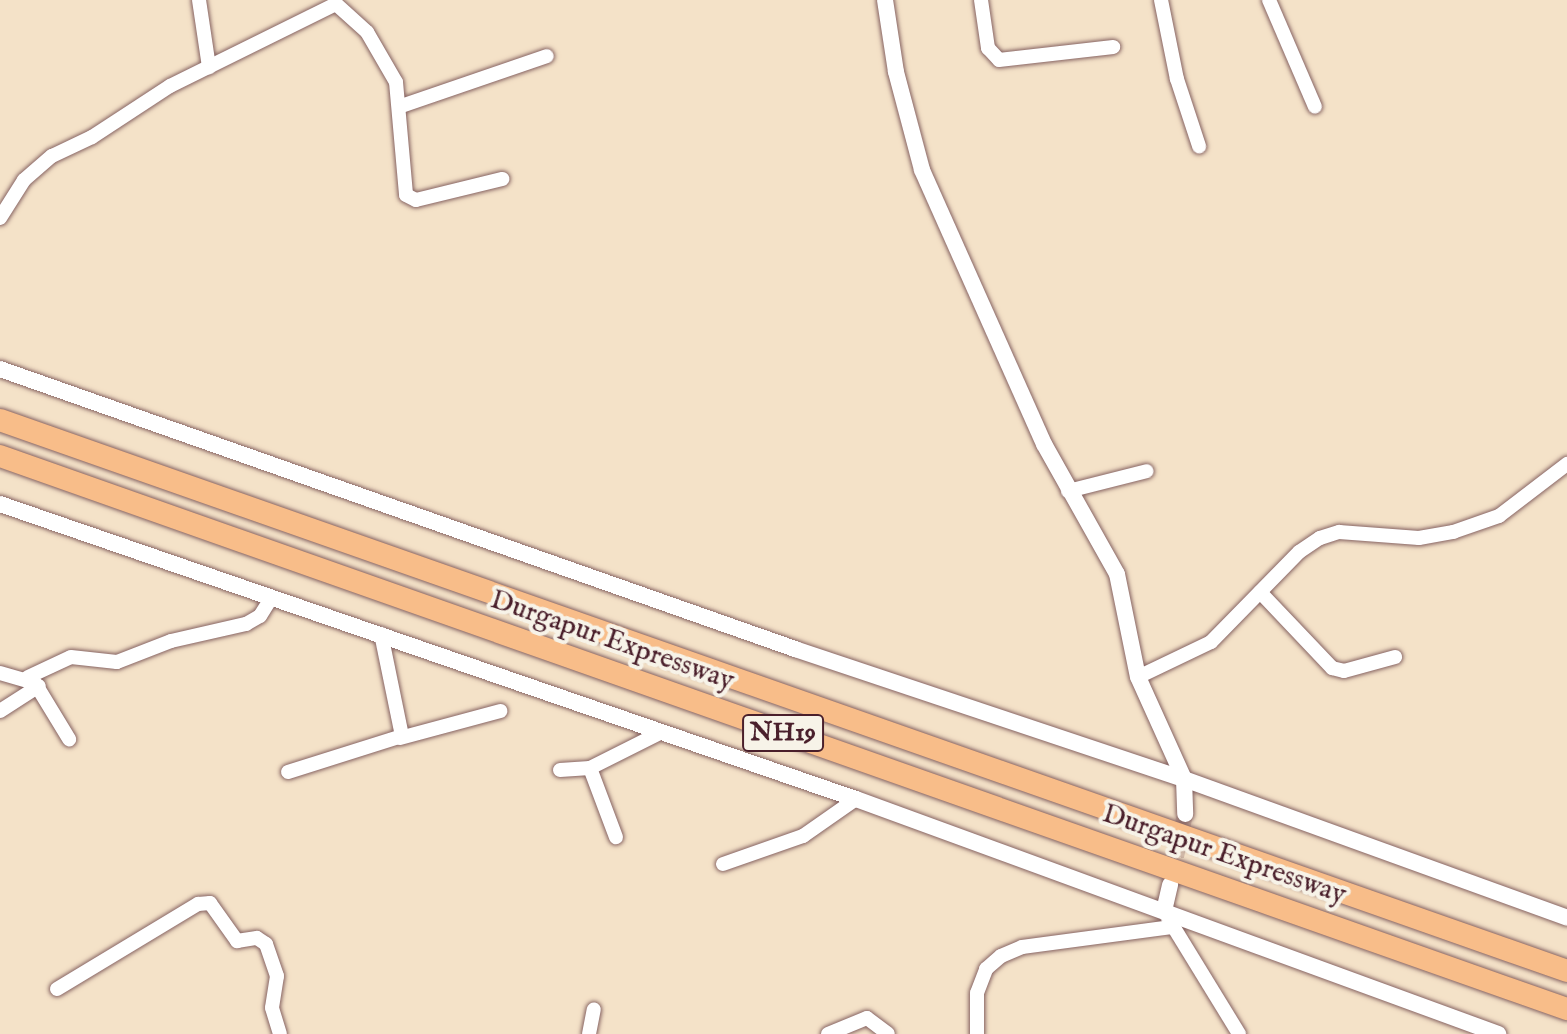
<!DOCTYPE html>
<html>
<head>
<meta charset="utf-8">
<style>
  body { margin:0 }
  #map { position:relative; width:1567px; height:1034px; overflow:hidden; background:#f4e2c8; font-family:"IM FELL English",serif }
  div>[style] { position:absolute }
  .tertiary-tunnel>* { height:16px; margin-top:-8px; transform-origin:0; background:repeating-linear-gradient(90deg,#d2bba9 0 16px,transparent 0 24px) }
  .roads { filter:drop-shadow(0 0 2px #866362) drop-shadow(0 0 2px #866362) }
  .minor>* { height:14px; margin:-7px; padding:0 7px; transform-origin:7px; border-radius:7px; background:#fff }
  .tertiary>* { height:16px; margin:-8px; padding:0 8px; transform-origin:8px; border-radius:8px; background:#fff }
  .trunk>* { height:22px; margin:-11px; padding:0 11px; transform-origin:11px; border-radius:11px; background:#f8bd89 }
  span { translate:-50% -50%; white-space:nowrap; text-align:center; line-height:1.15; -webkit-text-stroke:8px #f7f3e8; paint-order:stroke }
  .shield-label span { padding:2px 6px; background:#f7f3e8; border:2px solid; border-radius:6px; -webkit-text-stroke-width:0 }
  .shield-label { font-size:26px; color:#4a1f2b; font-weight:700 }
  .street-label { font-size:28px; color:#4a1f2b }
</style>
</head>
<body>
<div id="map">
  <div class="tertiary-tunnel">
    <div style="left:1171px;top:880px;width:67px;rotate:-78deg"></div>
  </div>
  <div class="roads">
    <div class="minor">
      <div style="left:199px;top:0;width:68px;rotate:81.5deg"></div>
      <div style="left:981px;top:0;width:49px;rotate:81.7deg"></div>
      <div style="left:988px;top:48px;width:16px;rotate:47deg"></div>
      <div style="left:999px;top:60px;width:115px;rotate:-6.5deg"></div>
      <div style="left:1161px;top:0;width:81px;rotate:78.6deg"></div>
      <div style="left:1177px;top:79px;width:71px;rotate:71.8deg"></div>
      <div style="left:1269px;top:0;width:116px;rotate:66.7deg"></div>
      <div style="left:401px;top:106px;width:154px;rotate:-18.9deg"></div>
      <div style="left:0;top:218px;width:45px;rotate:-57.7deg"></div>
      <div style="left:24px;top:180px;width:37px;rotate:-41deg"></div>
      <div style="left:52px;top:156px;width:44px;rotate:-25.4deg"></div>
      <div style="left:92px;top:137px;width:93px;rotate:-33.2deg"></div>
      <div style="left:170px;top:86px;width:185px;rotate:-26.3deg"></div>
      <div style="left:336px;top:4px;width:42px;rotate:42.1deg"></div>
      <div style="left:367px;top:32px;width:58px;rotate:59.9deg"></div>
      <div style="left:396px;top:82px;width:113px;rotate:84.9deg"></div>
      <div style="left:406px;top:195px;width:11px;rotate:27deg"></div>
      <div style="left:416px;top:200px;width:89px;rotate:-13.7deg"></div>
      <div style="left:1068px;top:491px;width:81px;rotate:-14.2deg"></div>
      <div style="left:1260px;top:592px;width:105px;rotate:46.5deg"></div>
      <div style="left:1332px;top:668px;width:12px;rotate:14deg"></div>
      <div style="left:1344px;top:671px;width:53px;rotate:-15.4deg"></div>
      <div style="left:0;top:673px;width:36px;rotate:16deg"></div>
      <div style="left:35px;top:683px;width:66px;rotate:58.7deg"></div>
      <div style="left:28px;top:677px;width:47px;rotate:-24.9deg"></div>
      <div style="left:71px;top:657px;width:46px;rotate:6.2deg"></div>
      <div style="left:117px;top:662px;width:58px;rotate:-21.3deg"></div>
      <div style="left:171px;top:641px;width:77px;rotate:-12.8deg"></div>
      <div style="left:246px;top:624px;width:16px;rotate:-30deg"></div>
      <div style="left:260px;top:616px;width:22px;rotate:-58deg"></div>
      <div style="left:1138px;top:677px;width:81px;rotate:-25.6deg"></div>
      <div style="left:1211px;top:642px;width:126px;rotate:-45.6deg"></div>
      <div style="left:1299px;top:552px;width:25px;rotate:-34deg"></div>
      <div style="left:1320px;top:538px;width:20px;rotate:-18deg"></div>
      <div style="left:1339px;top:532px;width:80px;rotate:4.3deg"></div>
      <div style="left:1419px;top:538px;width:35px;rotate:-10deg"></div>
      <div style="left:1453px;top:532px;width:49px;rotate:-19.2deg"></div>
      <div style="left:1499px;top:516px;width:86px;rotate:-37.4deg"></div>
      <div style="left:0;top:711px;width:46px;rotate:-32.7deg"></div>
      <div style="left:400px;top:738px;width:104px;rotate:-15.1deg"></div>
      <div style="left:590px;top:768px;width:74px;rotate:69.4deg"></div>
      <div style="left:560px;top:770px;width:30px;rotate:-4deg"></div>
      <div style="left:590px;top:768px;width:78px;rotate:-26.6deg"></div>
      <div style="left:288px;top:772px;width:120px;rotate:-17.5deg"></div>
      <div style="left:402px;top:736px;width:104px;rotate:-101.6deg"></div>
      <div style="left:723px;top:864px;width:85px;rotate:-19.3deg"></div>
      <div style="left:803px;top:836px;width:65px;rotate:-34.9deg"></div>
      <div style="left:1168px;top:918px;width:136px;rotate:58.5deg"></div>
      <div style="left:57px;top:989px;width:165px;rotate:-31.1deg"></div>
      <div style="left:198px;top:904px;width:12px;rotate:-5deg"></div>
      <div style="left:210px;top:903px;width:47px;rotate:54.6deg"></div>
      <div style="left:237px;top:941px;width:20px;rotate:-9deg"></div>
      <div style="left:257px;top:938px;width:11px;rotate:34deg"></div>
      <div style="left:266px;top:944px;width:34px;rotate:71deg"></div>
      <div style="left:277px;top:976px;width:32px;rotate:99deg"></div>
      <div style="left:272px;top:1008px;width:27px;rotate:73deg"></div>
      <div style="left:589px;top:1034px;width:25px;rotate:-79deg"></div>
      <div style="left:828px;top:1034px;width:42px;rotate:-22.3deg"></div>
      <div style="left:867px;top:1018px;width:26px;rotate:37deg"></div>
      <div style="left:977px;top:1034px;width:41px;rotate:-90deg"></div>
      <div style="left:977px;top:993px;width:26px;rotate:-69deg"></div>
      <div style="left:986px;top:969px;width:20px;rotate:-41deg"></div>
      <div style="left:1001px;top:956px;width:23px;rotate:-23deg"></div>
      <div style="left:1022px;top:947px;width:151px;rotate:-7.6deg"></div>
    </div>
    <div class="tertiary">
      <div style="left:885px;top:0;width:73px;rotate:81.3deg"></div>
      <div style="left:896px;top:72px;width:101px;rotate:75.1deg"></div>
      <div style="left:922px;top:170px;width:300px;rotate:66deg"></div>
      <div style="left:1044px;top:444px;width:149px;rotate:60.7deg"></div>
      <div style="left:1117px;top:574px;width:105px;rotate:78.5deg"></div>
      <div style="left:1138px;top:677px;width:112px;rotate:65.7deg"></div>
      <div style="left:1184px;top:779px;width:35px;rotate:88deg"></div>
      <div style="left:0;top:369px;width:843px;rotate:19.4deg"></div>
      <div style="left:795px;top:649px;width:410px;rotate:18.5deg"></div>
      <div style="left:1184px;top:779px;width:407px;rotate:19.9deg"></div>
      <div style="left:0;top:504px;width:905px;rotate:19.02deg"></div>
      <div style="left:856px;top:799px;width:684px;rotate:20.1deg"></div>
      <div style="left:1164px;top:911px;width:27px;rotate:-77deg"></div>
    </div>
    <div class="trunk">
      <div style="left:0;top:420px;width:1661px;rotate:19.37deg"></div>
      <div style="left:0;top:456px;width:1662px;rotate:19.44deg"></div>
    </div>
  </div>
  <div class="shield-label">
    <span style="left:783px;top:733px">NH19</span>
  </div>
  <div class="street-label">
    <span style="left:612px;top:641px;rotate:19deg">Durgapur Expressway</span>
    <span style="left:1224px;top:855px;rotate:19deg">Durgapur Expressway</span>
  </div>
</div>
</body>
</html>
